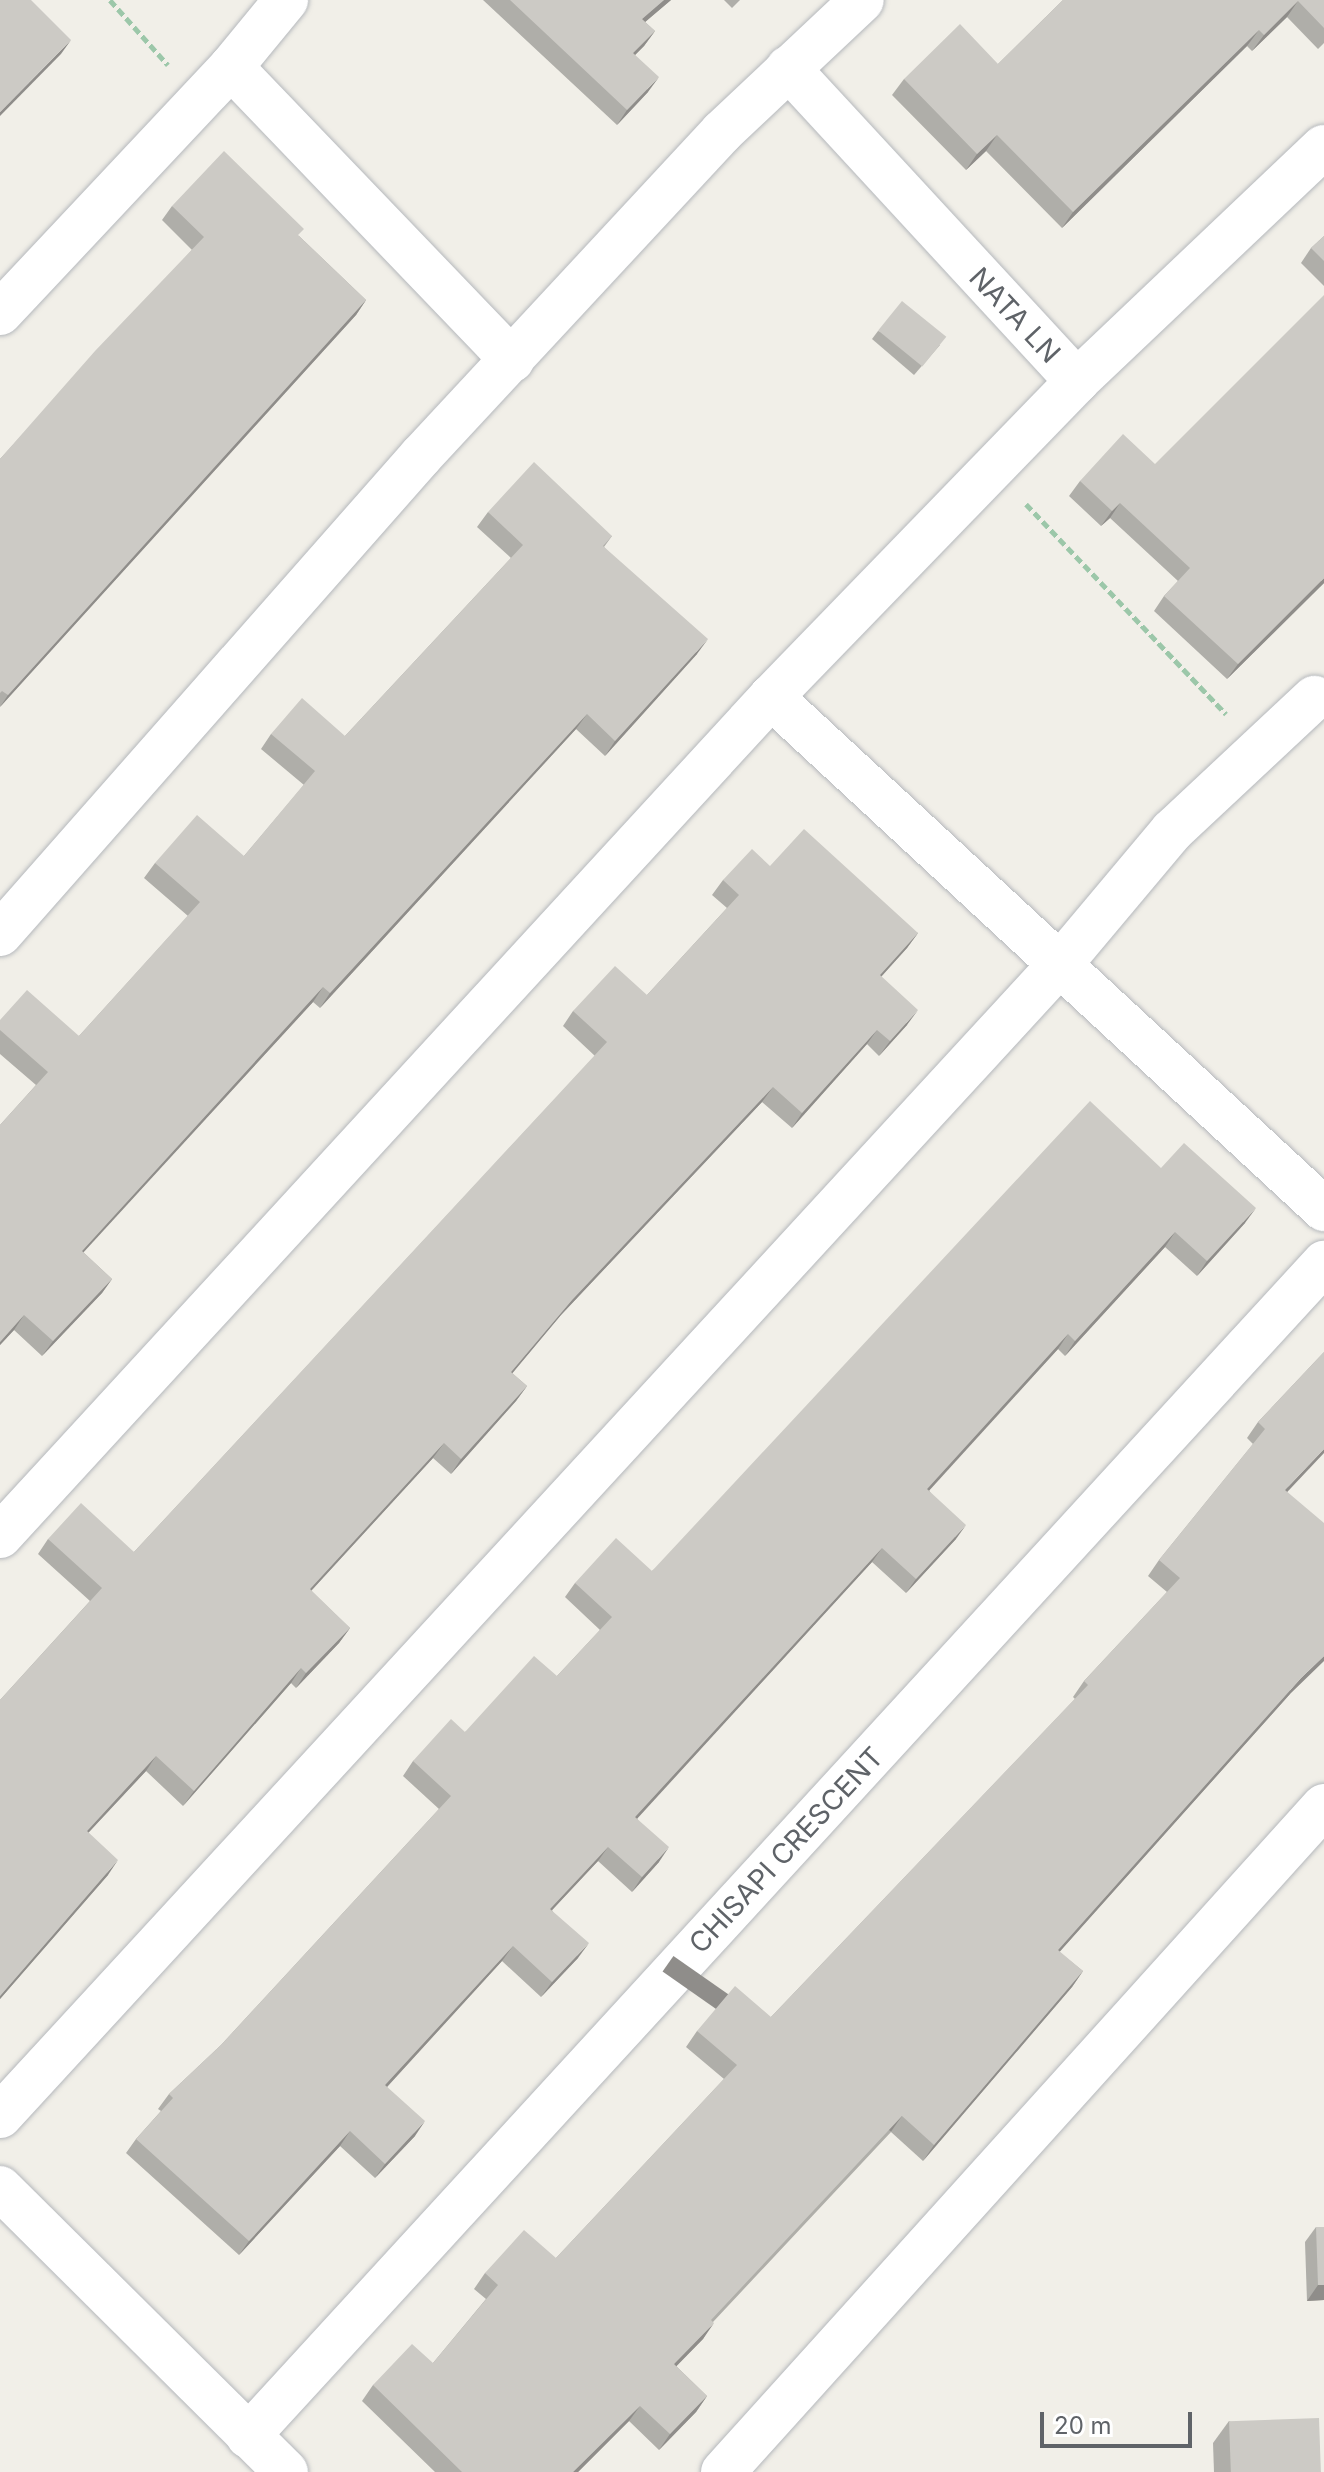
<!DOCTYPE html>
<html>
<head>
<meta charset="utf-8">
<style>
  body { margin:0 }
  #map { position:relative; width:1324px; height:2472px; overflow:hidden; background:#f1efe8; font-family:Inter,sans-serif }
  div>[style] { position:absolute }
  .path>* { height:5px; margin-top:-2.5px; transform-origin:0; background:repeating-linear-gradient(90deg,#9cc7a9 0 8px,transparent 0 12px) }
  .roads { filter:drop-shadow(0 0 2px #b5b8bc) drop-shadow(0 0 2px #b5b8bc) }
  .minor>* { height:44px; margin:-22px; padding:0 22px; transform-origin:22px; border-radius:22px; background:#fff }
  .wall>* { inset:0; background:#afaea9 }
  .shaded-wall>* { inset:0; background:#8f8d8a; transform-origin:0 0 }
  .building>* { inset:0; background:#cccac5; transform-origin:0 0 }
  span { translate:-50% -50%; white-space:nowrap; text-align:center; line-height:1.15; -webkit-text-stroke:7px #fff; paint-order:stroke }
  .street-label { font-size:28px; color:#5f6368 }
  .scale { position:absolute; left:1040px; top:2412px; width:152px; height:36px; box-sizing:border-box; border:4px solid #5f6368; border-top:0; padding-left:10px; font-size:24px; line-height:28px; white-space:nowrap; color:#5f6368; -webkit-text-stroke:6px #fff; paint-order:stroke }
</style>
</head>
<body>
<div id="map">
  <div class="path">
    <div style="left:110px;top:0;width:87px;rotate:48.3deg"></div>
    <div style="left:1026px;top:504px;width:290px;rotate:46.4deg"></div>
  </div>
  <div class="roads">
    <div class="minor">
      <div style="left:231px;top:67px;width:406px;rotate:46.2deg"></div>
      <div style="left:788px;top:68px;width:426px;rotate:47.3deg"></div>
      <div style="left:0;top:313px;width:337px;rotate:-46.8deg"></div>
      <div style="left:231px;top:67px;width:87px;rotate:-50.6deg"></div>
      <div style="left:771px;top:697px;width:754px;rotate:42.8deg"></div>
      <div style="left:0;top:934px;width:637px;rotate:-48.63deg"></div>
      <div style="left:421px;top:456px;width:442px;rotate:-47.1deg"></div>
      <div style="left:722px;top:132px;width:192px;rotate:-43.3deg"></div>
      <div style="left:0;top:1536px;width:1139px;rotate:-47.42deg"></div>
      <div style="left:771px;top:697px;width:440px;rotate:-45.9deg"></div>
      <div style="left:1077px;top:381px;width:340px;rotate:-43.5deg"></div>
      <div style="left:0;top:2116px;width:1568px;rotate:-47.38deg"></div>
      <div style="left:1062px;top:962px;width:171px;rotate:-50deg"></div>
      <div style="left:1172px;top:831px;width:195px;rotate:-43.1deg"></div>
      <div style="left:0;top:2188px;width:403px;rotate:44.8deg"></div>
      <div style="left:248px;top:2436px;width:1592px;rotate:-47.47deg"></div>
      <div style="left:723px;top:2472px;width:897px;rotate:-47.94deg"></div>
    </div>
  </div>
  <div class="wall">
    <div style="clip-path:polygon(483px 0,671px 0,645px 22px,655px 31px,644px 46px,635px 55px,648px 92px,617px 125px)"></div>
    <div style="clip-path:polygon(724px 0,740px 0,732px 8px)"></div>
    <div style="clip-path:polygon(1063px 0,1324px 0,1324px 43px,1318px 49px,1287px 17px,1252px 51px,1247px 46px,1062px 228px,986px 151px,966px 170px,892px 95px,904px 79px,998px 64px)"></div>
    <div style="clip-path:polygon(172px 206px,299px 236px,366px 300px,356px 315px,0 707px,0 459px,192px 250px,162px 220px)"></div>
    <div style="clip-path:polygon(1324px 236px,1324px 286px,1301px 263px,1311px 248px)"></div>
    <div style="clip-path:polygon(878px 331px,940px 345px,914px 375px,872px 339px)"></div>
    <div style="clip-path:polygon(1155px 464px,1324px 583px,1227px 679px,1154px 611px,1164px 596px,1178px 581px,1110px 518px,1101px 526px,1069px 496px,1080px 481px)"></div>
    <div style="clip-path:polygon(488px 512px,612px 536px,604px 547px,697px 654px,605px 756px,576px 729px,320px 1008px,313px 1002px,83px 1252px,112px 1279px,102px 1293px,42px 1356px,14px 1330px,0 1345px,0 1125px,36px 1085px,0 1054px,0 1020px,79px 1036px,188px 916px,144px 878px,155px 863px,244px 856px,304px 785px,261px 749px,271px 734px,345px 736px,511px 558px,477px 527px)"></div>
    <div style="clip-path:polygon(770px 866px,918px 933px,907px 948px,881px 977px,907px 1025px,879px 1056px,867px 1044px,792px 1128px,762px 1102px,561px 1315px,512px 1373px,527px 1386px,516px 1401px,451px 1474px,433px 1458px,311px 1591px,350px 1628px,339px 1643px,296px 1688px,291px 1683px,183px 1806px,146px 1771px,88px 1833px,108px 1875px,0 1999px,0 1700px,90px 1601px,38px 1554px,48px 1539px,134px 1552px,595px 1056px,563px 1026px,573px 1011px,647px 995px,727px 908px,712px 895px,723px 880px)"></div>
    <div style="clip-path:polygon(1161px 1168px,1245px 1223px,1197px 1276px,1165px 1247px,1065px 1356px,1058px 1349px,947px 1470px,929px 1490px,956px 1539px,906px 1593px,872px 1562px,637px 1818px,659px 1862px,632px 1892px,598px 1861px,552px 1910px,578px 1958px,541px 1997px,502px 1961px,387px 2087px,415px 2136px,375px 2178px,340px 2146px,239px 2255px,126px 2153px,136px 2139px,161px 2111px,158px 2109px,169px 2094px,221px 2045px,439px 1809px,403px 1776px,413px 1761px,465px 1732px,557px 1676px,600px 1630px,565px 1597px,575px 1583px,652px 1571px)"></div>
    <div style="clip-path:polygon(1324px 1352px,1287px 1492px,1290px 1694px,1059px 1952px,1083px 1971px,1072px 1987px,923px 2161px,891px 2132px,713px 2322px,703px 2339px,676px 2366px,707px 2396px,696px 2412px,659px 2450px,629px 2421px,578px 2472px,435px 2472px,362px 2401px,373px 2385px,433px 2363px,486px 2299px,474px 2289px,485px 2273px,556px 2258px,724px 2079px,686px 2047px,697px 2031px,771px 2017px,1075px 1699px,1073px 1697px,1084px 1681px,1167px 1592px,1148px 1576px,1159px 1560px,1253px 1444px,1247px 1438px,1258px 1422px)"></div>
    <div style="clip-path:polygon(1316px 2227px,1324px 2227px,1324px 2300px,1307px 2301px,1305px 2242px)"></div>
    <div style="clip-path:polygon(1229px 2421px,1321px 2472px,1214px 2472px,1213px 2443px)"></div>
  </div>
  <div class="shaded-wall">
    <div style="clip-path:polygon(664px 0,671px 0,631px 34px,642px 19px)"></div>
    <div style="clip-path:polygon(1298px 1px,1287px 17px,1252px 51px,1264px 35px)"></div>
    <div style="clip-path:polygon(1259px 30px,1247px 46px,1062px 228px,1073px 212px)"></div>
    <div style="clip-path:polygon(655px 31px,644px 46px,622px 68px,633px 53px)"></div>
    <div style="clip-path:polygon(71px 40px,61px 54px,0 116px,0 112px)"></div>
    <div style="clip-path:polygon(659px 77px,648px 92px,617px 125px,627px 110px)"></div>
    <div style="clip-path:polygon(997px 135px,986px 151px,966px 170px,977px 154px)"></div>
    <div style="clip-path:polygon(366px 300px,356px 315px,0 707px,8px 695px)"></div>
    <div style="clip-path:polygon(1120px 503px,1110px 518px,1101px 526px,1112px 511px)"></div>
    <div style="clip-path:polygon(1324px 578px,1324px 583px,1227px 679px,1238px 664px)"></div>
    <div style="clip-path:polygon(708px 639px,697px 654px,605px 756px,615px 741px)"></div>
    <div style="clip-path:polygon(587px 714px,576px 729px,320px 1008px,330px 993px)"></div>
    <div style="clip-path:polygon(918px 933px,907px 948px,869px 990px,880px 975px)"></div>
    <div style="clip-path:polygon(323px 987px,313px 1002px,71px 1266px,82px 1251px)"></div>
    <div style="clip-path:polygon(918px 1010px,907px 1025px,879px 1056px,890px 1041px)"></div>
    <div style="clip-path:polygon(877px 1030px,867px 1044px,792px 1128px,802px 1113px)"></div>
    <div style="clip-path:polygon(773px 1087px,762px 1102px,561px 1315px,501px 1387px,511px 1372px,572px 1300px)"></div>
    <div style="clip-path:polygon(1256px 1208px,1245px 1223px,1197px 1276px,1207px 1261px)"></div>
    <div style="clip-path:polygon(1175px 1232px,1165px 1247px,1065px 1356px,1075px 1341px)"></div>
    <div style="clip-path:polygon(112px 1279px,102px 1293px,42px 1356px,53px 1341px)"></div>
    <div style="clip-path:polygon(24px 1315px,14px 1330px,0 1345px,0 1342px)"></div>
    <div style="clip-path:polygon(1068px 1334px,1058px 1349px,917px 1504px,927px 1489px)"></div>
    <div style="clip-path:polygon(527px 1386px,516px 1401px,451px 1474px,461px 1459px)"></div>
    <div style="clip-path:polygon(444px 1443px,433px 1458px,299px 1604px,310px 1589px)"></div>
    <div style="clip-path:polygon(1324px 1449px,1324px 1453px,1274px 1506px,1285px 1490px)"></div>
    <div style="clip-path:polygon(966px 1525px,956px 1539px,906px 1593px,916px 1579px)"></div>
    <div style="clip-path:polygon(882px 1548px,872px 1562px,625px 1832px,635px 1817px)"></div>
    <div style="clip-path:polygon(350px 1628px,339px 1643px,296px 1688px,306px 1673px)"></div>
    <div style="clip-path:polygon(1324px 1656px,1324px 1661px,1290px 1694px,1047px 1966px,1058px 1950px,1301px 1678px)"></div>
    <div style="clip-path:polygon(301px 1668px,291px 1683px,183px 1806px,194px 1791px)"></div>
    <div style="clip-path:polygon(156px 1756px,146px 1771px,76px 1846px,87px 1831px)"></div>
    <div style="clip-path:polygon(608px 1847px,598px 1861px,540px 1923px,550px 1909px)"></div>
    <div style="clip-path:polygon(669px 1847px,659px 1862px,632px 1892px,642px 1877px)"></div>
    <div style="clip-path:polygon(118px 1860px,108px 1875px,0 1999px,0 1996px)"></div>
    <div style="clip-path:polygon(589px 1943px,578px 1958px,541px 1997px,552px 1982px)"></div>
    <div style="clip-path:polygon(513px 1946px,502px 1961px,375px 2100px,385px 2085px)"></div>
    <div style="clip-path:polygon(1083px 1971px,1072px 1987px,923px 2161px,934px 2145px)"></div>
    <div style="left:902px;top:2116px;width:19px;height:279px;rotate:125deg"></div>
    <div style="clip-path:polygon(425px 2121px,415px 2136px,375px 2178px,385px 2164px)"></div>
    <div style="clip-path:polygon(350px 2131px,340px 2146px,239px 2255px,249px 2241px)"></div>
    <div style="clip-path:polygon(1318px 2285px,1324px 2285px,1324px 2300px,1307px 2301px)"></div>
    <div style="clip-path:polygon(714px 2323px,703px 2339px,663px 2380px,674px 2364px)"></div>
    <div style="clip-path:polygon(707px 2396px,696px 2412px,659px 2450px,670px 2434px)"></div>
    <div style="clip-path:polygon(640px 2406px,629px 2421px,578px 2472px,573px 2472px)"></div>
  </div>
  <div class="building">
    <div style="clip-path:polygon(0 0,31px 0,71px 40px,0 112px)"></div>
    <div style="clip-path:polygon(510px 0,664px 0,642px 19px,655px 31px,633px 53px,659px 77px,627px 110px)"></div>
    <div style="clip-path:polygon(1063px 0,1324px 0,1324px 28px,1298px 1px,1264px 35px,1259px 30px,1073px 212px,997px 135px,977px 154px,904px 79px,960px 24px,998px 64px)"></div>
    <div style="clip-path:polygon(224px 151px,304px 229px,298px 235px,366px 300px,8px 695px,2px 691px,0 693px,0 459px,95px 351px,204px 237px,172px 206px)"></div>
    <div style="clip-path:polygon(1324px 236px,1324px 261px,1311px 248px)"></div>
    <div style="clip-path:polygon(1324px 295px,1324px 578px,1238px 664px,1164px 596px,1190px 568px,1120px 503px,1112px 511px,1080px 481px,1123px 434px,1155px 464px)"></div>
    <div style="left:902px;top:301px;width:57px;height:38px;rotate:39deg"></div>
    <div style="clip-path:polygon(534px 462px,612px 536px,603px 546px,708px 639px,615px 741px,587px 714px,330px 993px,323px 987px,82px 1251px,112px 1279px,53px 1341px,24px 1315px,0 1342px,0 1125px,48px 1072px,0 1030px,0 1020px,27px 990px,79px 1036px,200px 902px,155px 863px,197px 815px,244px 856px,315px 771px,271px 734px,302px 698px,345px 736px,523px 545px,488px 512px)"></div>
    <div style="clip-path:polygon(804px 829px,918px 933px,880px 975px,918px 1010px,890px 1041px,877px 1030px,802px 1113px,773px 1087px,572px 1300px,511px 1372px,527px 1386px,461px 1459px,444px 1443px,310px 1589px,350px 1628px,306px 1673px,301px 1668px,194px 1791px,156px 1756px,87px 1831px,118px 1860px,0 1996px,0 1700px,102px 1588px,48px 1539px,81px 1503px,134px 1552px,607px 1042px,573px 1011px,615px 966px,647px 995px,739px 895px,723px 880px,752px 849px,770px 866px)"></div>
    <div style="clip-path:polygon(1090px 1101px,1161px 1168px,1184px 1143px,1256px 1208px,1207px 1261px,1175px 1232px,1075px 1341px,1068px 1334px,927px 1489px,966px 1525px,916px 1579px,882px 1548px,635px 1817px,669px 1847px,642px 1877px,608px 1847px,550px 1909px,589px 1943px,552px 1982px,513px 1946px,385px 2085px,425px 2121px,385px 2164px,350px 2131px,249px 2241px,136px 2139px,173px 2098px,169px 2094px,221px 2045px,451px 1796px,413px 1761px,451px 1719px,465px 1732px,534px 1656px,557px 1676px,612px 1617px,575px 1583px,616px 1538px,652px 1571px)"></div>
    <div style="clip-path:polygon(1324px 1352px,1324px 1449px,1285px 1490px,1324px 1523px,1324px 1656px,1301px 1678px,1058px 1950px,1083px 1971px,934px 2145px,902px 2116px,711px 2320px,714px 2323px,674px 2364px,707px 2396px,670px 2434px,640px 2406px,573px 2472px,462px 2472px,373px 2385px,412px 2344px,433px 2363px,498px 2285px,485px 2273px,524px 2230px,556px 2258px,737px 2065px,697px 2031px,735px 1986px,771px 2017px,1088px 1685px,1084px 1681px,1180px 1578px,1159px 1560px,1265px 1429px,1258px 1422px)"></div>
    <div style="clip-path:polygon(1316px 2227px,1324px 2227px,1324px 2285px,1318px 2285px)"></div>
    <div style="left:1319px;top:2418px;width:54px;height:90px;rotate:88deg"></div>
  </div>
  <div class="street-label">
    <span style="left:1015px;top:315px;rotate:47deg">NATA LN</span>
    <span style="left:786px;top:1850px;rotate:-47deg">CHISAPI CRESCENT</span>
  </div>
  <div class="scale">20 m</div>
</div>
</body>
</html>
